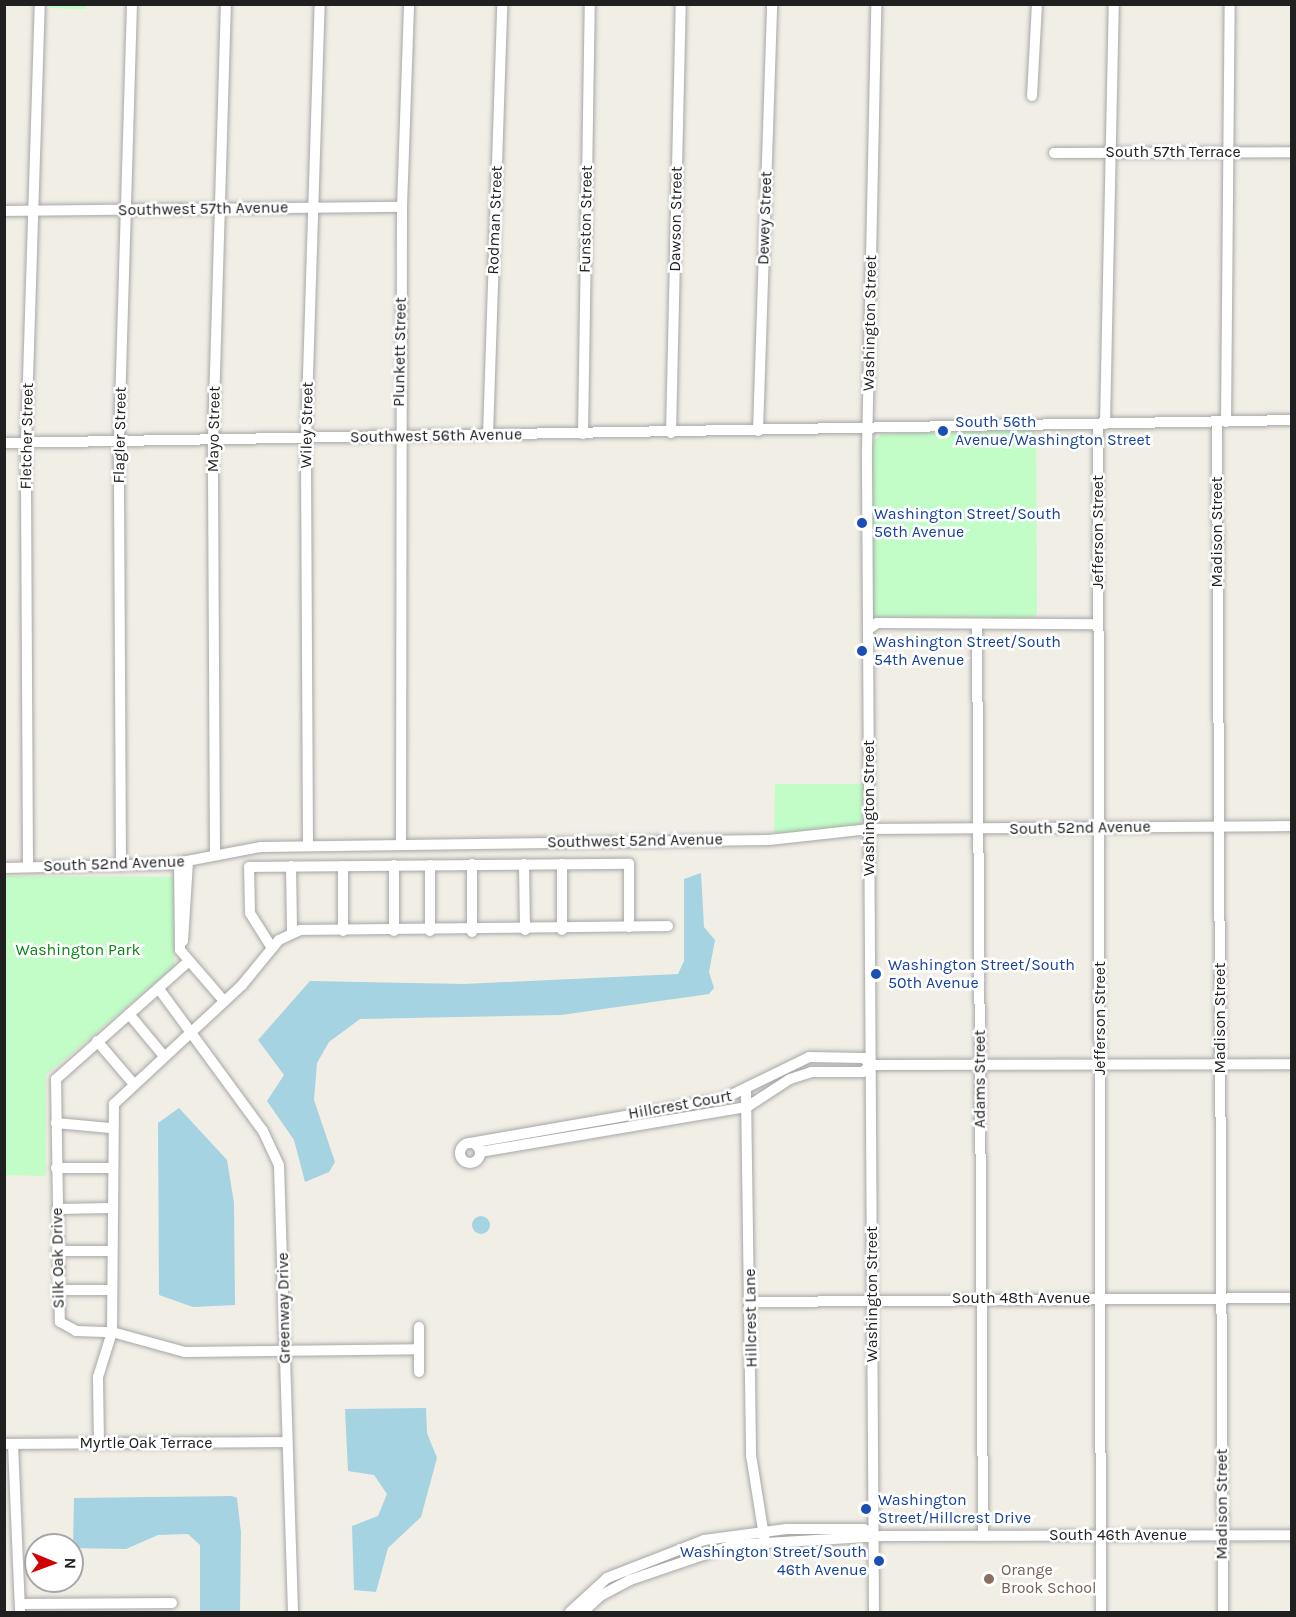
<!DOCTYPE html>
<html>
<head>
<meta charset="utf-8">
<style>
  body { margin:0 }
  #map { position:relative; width:1296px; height:1617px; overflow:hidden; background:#f1eee6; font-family:Karla,sans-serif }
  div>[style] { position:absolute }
  .park>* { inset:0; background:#c2fcc7 }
  .water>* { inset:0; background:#a5d3e1 }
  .round { border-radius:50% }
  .roads { filter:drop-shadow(0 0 2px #a7a7a7) drop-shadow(0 0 2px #a7a7a7) }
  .minor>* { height:10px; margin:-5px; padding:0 5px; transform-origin:5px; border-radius:5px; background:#fff }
  .minor>.ring { margin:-5px; padding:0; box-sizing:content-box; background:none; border:10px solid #fff; border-radius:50% }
  .dots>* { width:16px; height:16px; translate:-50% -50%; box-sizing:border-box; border:3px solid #fff; border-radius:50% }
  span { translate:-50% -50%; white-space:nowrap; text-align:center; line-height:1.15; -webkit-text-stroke:5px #fff; paint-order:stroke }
  .street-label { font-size:16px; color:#202020 }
  .transit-label { font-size:16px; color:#164399 }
  .left { translate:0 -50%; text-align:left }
  .right { translate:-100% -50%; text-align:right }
  .park-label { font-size:16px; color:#068610 }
  .education-label { font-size:16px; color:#785e54 }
  .frame { position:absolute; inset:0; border:6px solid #202020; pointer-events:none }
  .north { position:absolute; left:24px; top:1533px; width:60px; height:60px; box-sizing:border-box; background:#fff; border:2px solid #a6a6a6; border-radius:50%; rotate:91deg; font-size:16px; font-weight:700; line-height:24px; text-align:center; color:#202020 }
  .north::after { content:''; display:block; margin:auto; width:21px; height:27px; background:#d10001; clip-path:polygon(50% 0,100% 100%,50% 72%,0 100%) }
</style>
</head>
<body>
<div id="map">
  <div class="park">
    <div style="clip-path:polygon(50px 5px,86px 5px,86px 9px,49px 8px)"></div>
    <div style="clip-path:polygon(1029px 429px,1036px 433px,1037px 614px,1033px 618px,872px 617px,872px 442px,882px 434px)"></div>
    <div style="clip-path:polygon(775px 784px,865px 784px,864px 816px,859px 825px,774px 836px)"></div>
    <div style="clip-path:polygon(5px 876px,175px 877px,174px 967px,46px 1075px,46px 1176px,5px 1175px)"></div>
  </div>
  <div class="water">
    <div style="clip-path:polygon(701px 873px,704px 927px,715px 940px,709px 972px,714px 988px,709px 994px,561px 1015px,360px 1019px,329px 1042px,317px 1063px,314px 1100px,335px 1162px,329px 1172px,305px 1182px,294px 1140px,267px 1101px,284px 1075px,258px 1040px,310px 981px,464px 984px,678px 974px,684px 961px,684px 879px)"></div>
    <div style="clip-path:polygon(179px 1108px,227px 1160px,234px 1203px,235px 1305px,193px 1307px,159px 1295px,158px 1123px)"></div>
    <div class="round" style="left:472px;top:1216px;width:18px;height:18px"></div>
    <div style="clip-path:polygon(426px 1408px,427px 1433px,437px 1458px,421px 1517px,388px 1548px,376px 1592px,354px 1590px,352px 1526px,378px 1516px,387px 1494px,374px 1475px,348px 1471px,345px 1409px)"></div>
    <div style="clip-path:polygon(232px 1496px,237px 1498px,241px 1532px,240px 1612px,200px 1612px,200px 1545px,188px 1534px,158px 1535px,126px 1549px,73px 1548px,74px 1498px)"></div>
  </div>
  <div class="roads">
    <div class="minor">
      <div style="left:1032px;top:96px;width:92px;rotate:-86.9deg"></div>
      <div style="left:1054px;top:153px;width:238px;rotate:-0.2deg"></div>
      <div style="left:4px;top:211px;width:398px;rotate:-0.6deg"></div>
      <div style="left:1226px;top:422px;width:418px;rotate:-89.5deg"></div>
      <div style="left:1217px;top:423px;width:1189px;rotate:89.71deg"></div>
      <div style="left:1098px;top:424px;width:1188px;rotate:89.86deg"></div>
      <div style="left:1105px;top:424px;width:420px;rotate:-88.8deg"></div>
      <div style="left:758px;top:431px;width:427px;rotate:-88.1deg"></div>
      <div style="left:671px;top:433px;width:429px;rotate:-88.7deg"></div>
      <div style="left:583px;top:434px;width:430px;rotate:-89.1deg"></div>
      <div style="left:488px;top:435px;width:431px;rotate:-88.1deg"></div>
      <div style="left:4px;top:443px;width:1288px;rotate:-1.02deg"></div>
      <div style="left:977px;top:624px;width:911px;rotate:89.62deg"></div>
      <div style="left:869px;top:629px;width:10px;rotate:-37deg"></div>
      <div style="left:877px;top:623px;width:221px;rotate:0.3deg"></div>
      <div style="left:401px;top:844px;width:637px;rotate:-89.91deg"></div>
      <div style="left:402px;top:207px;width:203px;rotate:-88deg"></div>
      <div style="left:308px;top:846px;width:407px;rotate:-90.3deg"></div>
      <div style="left:306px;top:439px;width:435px;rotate:-88.2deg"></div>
      <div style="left:215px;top:855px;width:416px;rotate:-90.3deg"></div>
      <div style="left:213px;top:439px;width:435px;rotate:-88.3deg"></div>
      <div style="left:179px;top:864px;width:86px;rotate:89.3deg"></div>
      <div style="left:180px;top:950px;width:67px;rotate:49.2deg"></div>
      <div style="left:524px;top:864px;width:66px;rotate:89.1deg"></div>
      <div style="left:394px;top:865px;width:66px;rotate:90deg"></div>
      <div style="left:121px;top:866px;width:425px;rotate:-90.3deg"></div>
      <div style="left:119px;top:441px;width:437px;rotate:-88.3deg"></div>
      <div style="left:291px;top:866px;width:65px;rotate:89.1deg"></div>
      <div style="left:343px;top:866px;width:65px;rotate:90deg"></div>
      <div style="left:28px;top:867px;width:425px;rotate:-90.3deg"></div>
      <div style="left:26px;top:442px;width:438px;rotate:-88.2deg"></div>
      <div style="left:4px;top:868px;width:167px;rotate:-1.4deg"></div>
      <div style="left:171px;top:864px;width:92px;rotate:-10.7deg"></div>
      <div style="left:261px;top:847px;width:508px;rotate:-0.79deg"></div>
      <div style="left:769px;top:840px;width:101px;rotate:-6.3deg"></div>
      <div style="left:869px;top:829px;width:423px;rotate:-0.4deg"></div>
      <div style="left:562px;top:930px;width:66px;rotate:-90deg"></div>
      <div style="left:430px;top:931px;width:66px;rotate:-90deg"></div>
      <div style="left:472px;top:932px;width:68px;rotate:-90deg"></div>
      <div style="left:183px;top:941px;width:79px;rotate:-86.4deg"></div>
      <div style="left:272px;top:948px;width:41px;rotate:-122.2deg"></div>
      <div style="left:250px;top:913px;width:46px;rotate:-91.2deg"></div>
      <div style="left:249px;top:867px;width:380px;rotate:-0.5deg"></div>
      <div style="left:629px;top:864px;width:63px;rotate:90deg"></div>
      <div style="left:189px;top:961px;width:178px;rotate:138.4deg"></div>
      <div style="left:56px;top:1079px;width:243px;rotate:89.1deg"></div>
      <div style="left:60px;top:1322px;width:18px;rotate:29deg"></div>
      <div style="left:76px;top:1331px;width:36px;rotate:2deg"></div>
      <div style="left:112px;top:1332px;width:76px;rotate:15.3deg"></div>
      <div style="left:185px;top:1352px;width:234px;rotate:-0.7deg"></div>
      <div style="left:159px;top:989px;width:176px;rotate:53.8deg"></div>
      <div style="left:263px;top:1131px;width:38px;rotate:65deg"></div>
      <div style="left:279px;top:1166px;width:446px;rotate:88.2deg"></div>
      <div style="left:129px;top:1014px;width:53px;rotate:50.3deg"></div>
      <div style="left:97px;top:1041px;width:54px;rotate:49.5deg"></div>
      <div style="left:870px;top:1065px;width:422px;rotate:-0.1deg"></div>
      <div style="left:746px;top:1092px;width:363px;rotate:89.2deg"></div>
      <div style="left:751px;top:1455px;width:88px;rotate:80.9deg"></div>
      <div style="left:56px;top:1123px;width:54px;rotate:5.3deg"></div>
      <div style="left:470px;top:1143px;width:257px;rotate:-9.9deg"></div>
      <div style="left:723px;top:1099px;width:96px;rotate:-26deg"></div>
      <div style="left:809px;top:1057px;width:55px;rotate:1deg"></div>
      <div style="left:864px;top:1058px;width:9px;rotate:49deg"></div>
      <div class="ring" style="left:460px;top:1143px;width:10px;height:10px"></div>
      <div style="left:480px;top:1152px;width:271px;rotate:-9.6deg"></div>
      <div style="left:747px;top:1107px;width:51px;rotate:-33.1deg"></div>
      <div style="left:790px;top:1079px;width:22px;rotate:-18deg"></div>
      <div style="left:811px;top:1072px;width:52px"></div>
      <div style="left:863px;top:1072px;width:10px;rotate:-45deg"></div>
      <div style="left:56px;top:1168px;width:55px"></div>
      <div style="left:57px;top:1209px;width:54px;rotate:-1.1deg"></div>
      <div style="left:57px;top:1251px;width:54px"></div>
      <div style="left:57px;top:1290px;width:54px"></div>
      <div style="left:751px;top:1302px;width:541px;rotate:-0.42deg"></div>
      <div style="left:419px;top:1372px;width:45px;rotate:-90deg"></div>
      <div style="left:99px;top:1443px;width:66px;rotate:-90.9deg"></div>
      <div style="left:98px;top:1377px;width:47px;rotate:-72.7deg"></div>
      <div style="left:112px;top:1332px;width:228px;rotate:-89.5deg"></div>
      <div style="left:114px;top:1104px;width:175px;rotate:-42.9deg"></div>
      <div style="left:242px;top:985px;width:58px;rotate:-50.6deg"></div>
      <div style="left:279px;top:940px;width:23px;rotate:-25deg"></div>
      <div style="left:300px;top:930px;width:368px;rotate:-0.6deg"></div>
      <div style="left:4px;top:1444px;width:283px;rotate:-0.4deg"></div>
      <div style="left:13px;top:1444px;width:168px;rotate:87.6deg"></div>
      <div style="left:21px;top:1604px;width:151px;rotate:-0.4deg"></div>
      <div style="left:570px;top:1612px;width:50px;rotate:-42.6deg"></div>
      <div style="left:607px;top:1578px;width:104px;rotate:-21.4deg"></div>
      <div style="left:704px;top:1540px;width:83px;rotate:-7.6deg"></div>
      <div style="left:786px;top:1529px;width:78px"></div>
      <div style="left:864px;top:1529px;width:11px;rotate:38deg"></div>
      <div style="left:583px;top:1612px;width:23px;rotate:-43deg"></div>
      <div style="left:600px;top:1596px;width:34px;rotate:-28deg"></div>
      <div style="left:630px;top:1580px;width:109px;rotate:-18.8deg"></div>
      <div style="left:733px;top:1545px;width:150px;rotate:-3.4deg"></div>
      <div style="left:883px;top:1536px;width:409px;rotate:-0.1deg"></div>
      <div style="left:874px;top:1612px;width:1162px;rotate:-90.35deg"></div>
      <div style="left:867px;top:450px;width:446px;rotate:-88.8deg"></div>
    </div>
  </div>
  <div class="dots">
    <div style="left:943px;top:431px;background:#1a4fb4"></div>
    <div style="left:862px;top:523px;background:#1a4fb4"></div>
    <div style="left:862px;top:651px;background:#1a4fb4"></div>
    <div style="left:876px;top:974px;background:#1a4fb4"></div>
    <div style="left:866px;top:1509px;background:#1a4fb4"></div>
    <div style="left:879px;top:1561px;background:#1a4fb4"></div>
    <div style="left:989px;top:1579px;background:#8d6e63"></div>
  </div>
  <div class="street-label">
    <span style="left:1173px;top:152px">South 57th Terrace</span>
    <span style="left:203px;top:209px;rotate:-1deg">Southwest 57th Avenue</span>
    <span style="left:765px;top:218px;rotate:-88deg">Dewey Street</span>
    <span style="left:586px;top:219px;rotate:-89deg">Funston Street</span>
    <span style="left:676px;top:219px;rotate:-89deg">Dawson Street</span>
    <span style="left:495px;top:220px;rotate:-88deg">Rodman Street</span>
    <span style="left:870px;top:323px;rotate:-89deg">Washington Street</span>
    <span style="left:400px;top:352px;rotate:-89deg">Plunkett Street</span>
    <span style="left:307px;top:425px;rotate:-89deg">Wiley Street</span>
    <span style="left:214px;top:429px;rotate:-89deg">Mayo Street</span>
    <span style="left:120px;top:435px;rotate:-89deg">Flagler Street</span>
    <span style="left:27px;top:436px;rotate:-89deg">Fletcher Street</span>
    <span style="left:436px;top:436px;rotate:-1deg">Southwest 56th Avenue</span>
    <span style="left:1098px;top:532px;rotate:-90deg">Jefferson Street</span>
    <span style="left:1217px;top:532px;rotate:-90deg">Madison Street</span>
    <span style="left:869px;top:808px;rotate:-90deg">Washington Street</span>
    <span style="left:1080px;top:828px;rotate:-1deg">South 52nd Avenue</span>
    <span style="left:635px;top:841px;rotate:-1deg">Southwest 52nd Avenue</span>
    <span style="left:114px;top:864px;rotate:-2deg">South 52nd Avenue</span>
    <span style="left:1100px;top:1018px;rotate:-90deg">Jefferson Street</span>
    <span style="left:1220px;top:1018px;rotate:-90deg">Madison Street</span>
    <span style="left:980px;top:1079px;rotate:-90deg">Adams Street</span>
    <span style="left:680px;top:1105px;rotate:-10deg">Hillcrest Court</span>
    <span style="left:58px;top:1258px;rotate:-91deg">Silk Oak Drive</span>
    <span style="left:872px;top:1294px;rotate:-90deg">Washington Street</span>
    <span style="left:1021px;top:1298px">South 48th Avenue</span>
    <span style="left:284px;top:1308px;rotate:-91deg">Greenway Drive</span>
    <span style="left:751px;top:1318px;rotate:-91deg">Hillcrest Lane</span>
    <span style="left:146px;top:1443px">Myrtle Oak Terrace</span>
    <span style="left:1222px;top:1504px;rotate:-90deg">Madison Street</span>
    <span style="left:1118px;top:1535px">South 46th Avenue</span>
  </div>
  <div class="transit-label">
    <span class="left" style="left:955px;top:431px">South 56th<br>Avenue/Washington Street</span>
    <span class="left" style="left:874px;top:523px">Washington Street/South<br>56th Avenue</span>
    <span class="left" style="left:874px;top:651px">Washington Street/South<br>54th Avenue</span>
    <span class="left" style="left:888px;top:974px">Washington Street/South<br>50th Avenue</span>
    <span class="left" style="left:878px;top:1509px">Washington<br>Street/Hillcrest Drive</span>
    <span class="right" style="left:867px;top:1561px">Washington Street/South<br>46th Avenue</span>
  </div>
  <div class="park-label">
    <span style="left:78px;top:950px">Washington Park</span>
  </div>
  <div class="education-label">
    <span class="left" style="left:1001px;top:1579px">Orange<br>Brook School</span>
  </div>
  <div class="frame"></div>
  <div class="north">N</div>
</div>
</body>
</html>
